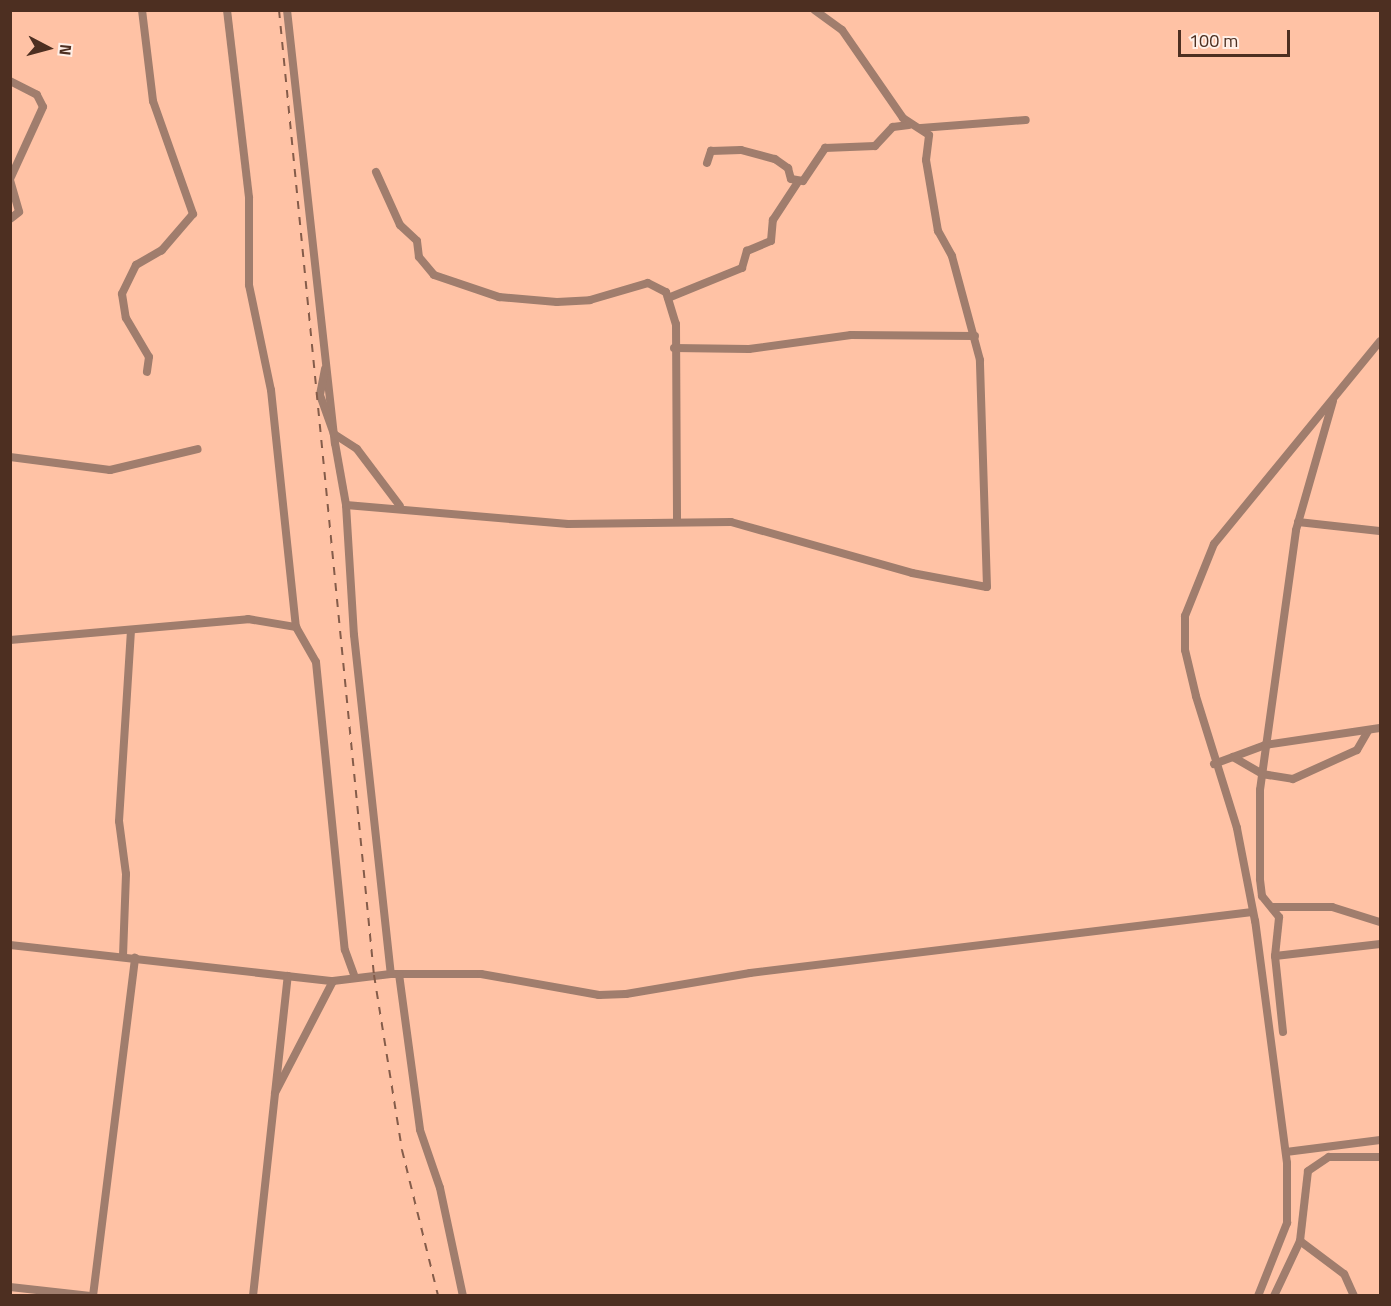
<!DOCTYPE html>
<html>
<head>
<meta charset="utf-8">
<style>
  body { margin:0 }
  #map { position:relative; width:1391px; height:1306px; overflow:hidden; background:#ffc2a5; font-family:"Titillium Web",sans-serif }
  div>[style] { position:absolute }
  .minor>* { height:8px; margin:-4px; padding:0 4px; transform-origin:4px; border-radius:4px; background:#a07d6d }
  .rail>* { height:2px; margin-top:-1px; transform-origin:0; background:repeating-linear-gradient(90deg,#845c4a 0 8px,transparent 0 16px) }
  span { translate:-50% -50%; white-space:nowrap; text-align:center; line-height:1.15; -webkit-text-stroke:5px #ffefe7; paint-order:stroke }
  .frame { position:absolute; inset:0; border:12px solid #4d2f21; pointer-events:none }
  .north { position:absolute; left:18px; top:18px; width:60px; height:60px; -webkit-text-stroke:4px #ffefe7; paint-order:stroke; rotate:96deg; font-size:16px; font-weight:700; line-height:24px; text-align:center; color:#4d2f21 }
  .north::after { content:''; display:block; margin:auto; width:21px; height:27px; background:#4d2f21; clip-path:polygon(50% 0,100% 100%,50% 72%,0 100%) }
  .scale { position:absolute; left:1178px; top:30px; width:112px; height:27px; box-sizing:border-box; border:3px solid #4d2f21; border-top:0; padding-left:8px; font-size:18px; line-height:21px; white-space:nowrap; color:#4d2f21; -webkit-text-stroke:4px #ffefe7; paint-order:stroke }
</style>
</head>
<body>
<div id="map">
  <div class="minor">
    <div style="left:142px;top:10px;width:92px;rotate:83.1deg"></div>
    <div style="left:153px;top:101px;width:120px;rotate:70.5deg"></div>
    <div style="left:193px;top:214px;width:48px;rotate:130.7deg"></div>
    <div style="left:162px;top:250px;width:30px;rotate:150deg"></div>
    <div style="left:136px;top:265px;width:32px;rotate:116deg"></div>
    <div style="left:122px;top:294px;width:24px;rotate:81deg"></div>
    <div style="left:126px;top:318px;width:45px;rotate:59.5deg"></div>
    <div style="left:149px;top:357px;width:15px;rotate:98deg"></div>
    <div style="left:227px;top:10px;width:189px;rotate:83.3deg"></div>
    <div style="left:249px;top:198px;width:87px;rotate:90deg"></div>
    <div style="left:249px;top:285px;width:107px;rotate:78.2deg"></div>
    <div style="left:271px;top:390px;width:238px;rotate:84deg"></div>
    <div style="left:287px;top:10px;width:436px;rotate:83.7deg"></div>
    <div style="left:335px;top:443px;width:63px;rotate:79.9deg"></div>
    <div style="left:346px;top:505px;width:130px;rotate:86.5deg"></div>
    <div style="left:354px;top:635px;width:341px;rotate:83.8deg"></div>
    <div style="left:10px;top:81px;width:30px;rotate:27deg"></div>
    <div style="left:37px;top:95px;width:13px;rotate:63deg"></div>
    <div style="left:43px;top:107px;width:79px;rotate:114.6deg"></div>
    <div style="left:921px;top:128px;width:105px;rotate:-4.4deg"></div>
    <div style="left:707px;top:163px;width:13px;rotate:-72deg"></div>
    <div style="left:711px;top:151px;width:30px;rotate:-2deg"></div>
    <div style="left:741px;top:150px;width:35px;rotate:15deg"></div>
    <div style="left:775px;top:159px;width:16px;rotate:35deg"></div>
    <div style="left:788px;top:168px;width:11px;rotate:75deg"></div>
    <div style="left:791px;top:179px;width:12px;rotate:9deg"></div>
    <div style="left:803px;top:181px;width:40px;rotate:-56deg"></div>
    <div style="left:825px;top:148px;width:50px;rotate:-2.3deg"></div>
    <div style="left:875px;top:146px;width:26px;rotate:-47deg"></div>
    <div style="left:893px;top:127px;width:16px;rotate:-7deg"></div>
    <div style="left:376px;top:172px;width:58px;rotate:65.6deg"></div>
    <div style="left:400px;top:225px;width:23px;rotate:43deg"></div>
    <div style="left:417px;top:241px;width:16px;rotate:83deg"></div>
    <div style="left:419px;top:257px;width:23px;rotate:50deg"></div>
    <div style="left:434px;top:275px;width:69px;rotate:18.7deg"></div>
    <div style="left:499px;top:297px;width:58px;rotate:4.9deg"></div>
    <div style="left:557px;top:302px;width:33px;rotate:-3deg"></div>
    <div style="left:590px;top:300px;width:60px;rotate:-16.3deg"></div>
    <div style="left:648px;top:283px;width:20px;rotate:27deg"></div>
    <div style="left:666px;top:292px;width:34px;rotate:73deg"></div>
    <div style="left:676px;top:324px;width:195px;rotate:89.7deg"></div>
    <div style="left:10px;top:180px;width:33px;rotate:74deg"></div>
    <div style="left:19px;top:212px;width:11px;rotate:142deg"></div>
    <div style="left:668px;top:298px;width:80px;rotate:-22.1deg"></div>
    <div style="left:742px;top:268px;width:18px;rotate:-74deg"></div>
    <div style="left:747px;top:251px;width:26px;rotate:-23deg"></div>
    <div style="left:771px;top:241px;width:21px;rotate:-85deg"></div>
    <div style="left:773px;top:220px;width:45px;rotate:-56.7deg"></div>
    <div style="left:674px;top:348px;width:75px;rotate:0.8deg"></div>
    <div style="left:749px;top:349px;width:103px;rotate:-7.8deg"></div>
    <div style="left:851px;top:335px;width:124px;rotate:0.5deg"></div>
    <div style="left:325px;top:369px;width:26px;rotate:101deg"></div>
    <div style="left:320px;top:395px;width:41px;rotate:70.3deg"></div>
    <div style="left:334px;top:434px;width:27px;rotate:33deg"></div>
    <div style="left:357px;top:449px;width:71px;rotate:53deg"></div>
    <div style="left:10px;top:457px;width:101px;rotate:7.4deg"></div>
    <div style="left:110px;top:470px;width:90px;rotate:-13.4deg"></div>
    <div style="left:346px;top:505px;width:223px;rotate:4.9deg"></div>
    <div style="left:568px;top:524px;width:163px;rotate:-0.7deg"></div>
    <div style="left:731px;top:522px;width:188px;rotate:15.7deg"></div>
    <div style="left:912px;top:573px;width:76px;rotate:10.6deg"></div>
    <div style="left:987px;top:587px;width:227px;rotate:-91.8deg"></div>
    <div style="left:980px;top:360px;width:108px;rotate:-105.1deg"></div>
    <div style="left:952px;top:256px;width:29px;rotate:-119deg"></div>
    <div style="left:938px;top:231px;width:72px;rotate:-99.6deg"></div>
    <div style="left:926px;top:160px;width:25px;rotate:-83deg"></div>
    <div style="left:929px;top:135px;width:31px;rotate:-147deg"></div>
    <div style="left:903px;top:118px;width:107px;rotate:-124.7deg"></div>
    <div style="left:842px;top:30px;width:34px;rotate:-144deg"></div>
    <div style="left:1298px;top:522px;width:82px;rotate:6.3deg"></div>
    <div style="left:10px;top:640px;width:239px;rotate:-5deg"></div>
    <div style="left:248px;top:619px;width:49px;rotate:9.5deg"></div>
    <div style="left:296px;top:627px;width:40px;rotate:60.3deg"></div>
    <div style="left:316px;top:662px;width:289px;rotate:84.3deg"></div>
    <div style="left:345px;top:950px;width:29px;rotate:70deg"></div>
    <div style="left:1233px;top:757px;width:34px;rotate:30deg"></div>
    <div style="left:1262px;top:774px;width:31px;rotate:9deg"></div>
    <div style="left:1293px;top:779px;width:70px;rotate:-24.4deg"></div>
    <div style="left:1357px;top:750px;width:22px;rotate:-60deg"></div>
    <div style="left:1214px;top:764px;width:54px;rotate:-20.4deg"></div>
    <div style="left:1265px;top:745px;width:116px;rotate:-8.4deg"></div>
    <div style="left:1273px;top:907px;width:59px"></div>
    <div style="left:1332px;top:907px;width:50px;rotate:17.4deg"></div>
    <div style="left:10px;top:945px;width:325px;rotate:6.4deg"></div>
    <div style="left:333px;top:981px;width:58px;rotate:-6.9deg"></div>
    <div style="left:391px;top:974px;width:90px"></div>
    <div style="left:481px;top:974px;width:120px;rotate:10.1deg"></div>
    <div style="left:599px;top:995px;width:27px;rotate:-2deg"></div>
    <div style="left:626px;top:994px;width:126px;rotate:-9.6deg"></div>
    <div style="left:750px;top:973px;width:506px;rotate:-6.93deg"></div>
    <div style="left:123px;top:956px;width:82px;rotate:-87.9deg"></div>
    <div style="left:126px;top:874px;width:53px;rotate:-97.5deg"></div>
    <div style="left:119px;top:821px;width:189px;rotate:-86.4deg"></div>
    <div style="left:1275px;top:956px;width:39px;rotate:-84deg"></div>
    <div style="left:1279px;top:917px;width:27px;rotate:-129deg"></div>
    <div style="left:1262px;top:896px;width:17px;rotate:-97deg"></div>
    <div style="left:1260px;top:879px;width:89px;rotate:-90deg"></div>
    <div style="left:1260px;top:790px;width:262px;rotate:-82.1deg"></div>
    <div style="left:1296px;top:530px;width:134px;rotate:-74deg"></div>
    <div style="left:399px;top:974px;width:157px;rotate:82.3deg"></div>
    <div style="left:420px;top:1130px;width:61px;rotate:71deg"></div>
    <div style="left:440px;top:1188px;width:110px;rotate:78deg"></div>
    <div style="left:1283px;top:1032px;width:76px;rotate:-96deg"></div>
    <div style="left:1275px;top:956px;width:106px;rotate:-6.5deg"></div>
    <div style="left:275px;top:1093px;width:126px;rotate:-62.6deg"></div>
    <div style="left:1286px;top:1152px;width:95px;rotate:-7.3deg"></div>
    <div style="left:10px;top:1287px;width:81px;rotate:6.4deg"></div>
    <div style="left:93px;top:1296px;width:341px;rotate:-82.9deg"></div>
    <div style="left:253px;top:1296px;width:322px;rotate:-83.8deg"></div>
    <div style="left:1258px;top:1296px;width:79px;rotate:-68.3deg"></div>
    <div style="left:1287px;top:1223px;width:60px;rotate:-90deg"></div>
    <div style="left:1287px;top:1163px;width:244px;rotate:-97.5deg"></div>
    <div style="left:1255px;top:921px;width:95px;rotate:-101deg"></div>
    <div style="left:1237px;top:828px;width:138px;rotate:-107.3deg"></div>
    <div style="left:1196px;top:696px;width:47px;rotate:-103.4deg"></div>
    <div style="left:1185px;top:650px;width:34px;rotate:-90deg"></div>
    <div style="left:1185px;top:616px;width:78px;rotate:-68.1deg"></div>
    <div style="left:1214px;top:544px;width:262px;rotate:-50.7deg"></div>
    <div style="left:1274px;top:1296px;width:61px;rotate:-64.7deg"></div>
    <div style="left:1354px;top:1296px;width:24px;rotate:-114deg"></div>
    <div style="left:1344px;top:1274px;width:55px;rotate:-143.1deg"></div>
    <div style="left:1300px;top:1241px;width:70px;rotate:-83.5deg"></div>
    <div style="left:1308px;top:1171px;width:25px;rotate:-34deg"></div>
    <div style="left:1329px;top:1157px;width:51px"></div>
  </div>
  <div class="rail">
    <div style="left:279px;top:10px;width:970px;rotate:84.38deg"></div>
    <div style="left:374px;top:975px;width:177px;rotate:80.9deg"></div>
    <div style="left:402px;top:1150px;width:150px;rotate:76.1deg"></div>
  </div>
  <div class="frame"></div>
  <div class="north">N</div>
  <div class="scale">100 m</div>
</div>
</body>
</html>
